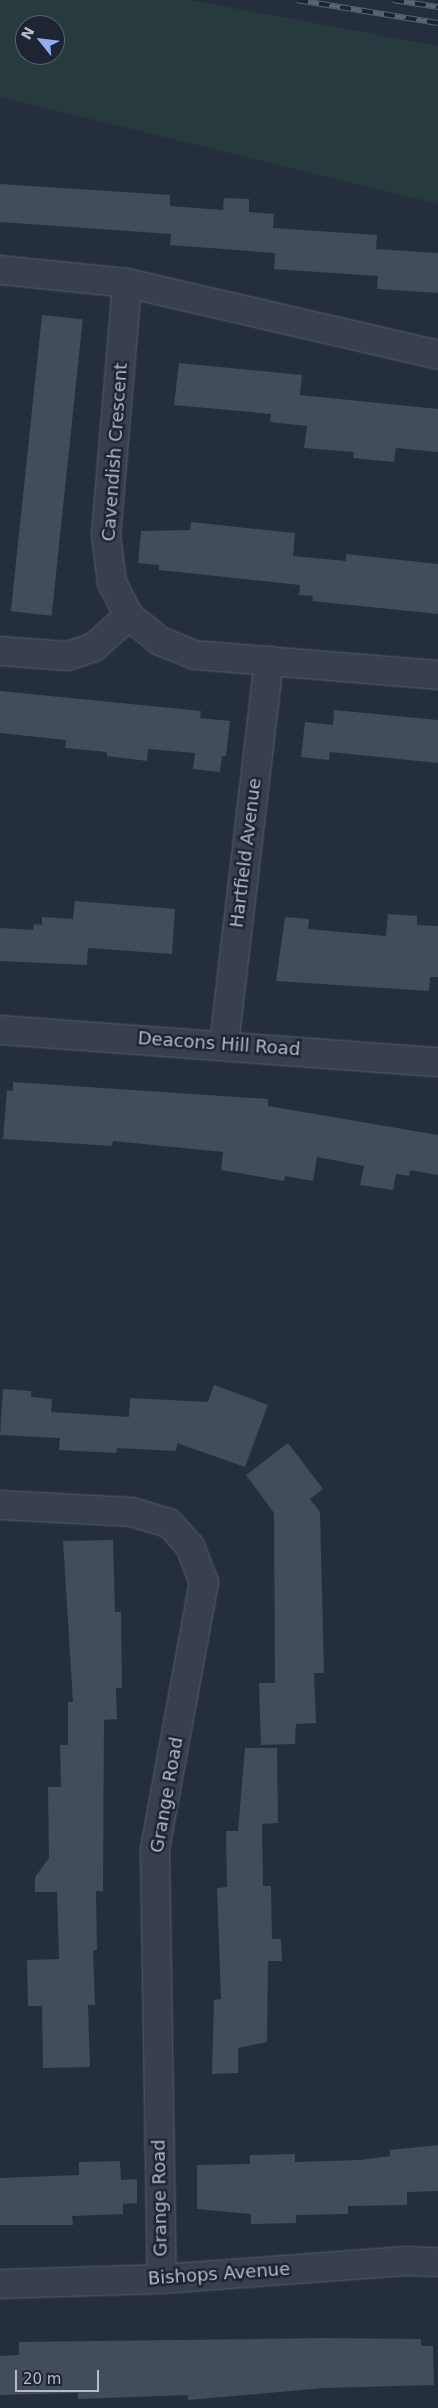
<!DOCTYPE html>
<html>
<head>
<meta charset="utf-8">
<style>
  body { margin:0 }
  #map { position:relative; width:438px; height:2408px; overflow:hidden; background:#252e3d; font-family:"DejaVu Sans",sans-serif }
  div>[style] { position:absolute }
  .green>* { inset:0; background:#273a3e }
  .building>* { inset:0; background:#424c5c; transform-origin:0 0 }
  .roads { filter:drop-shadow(0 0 1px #575e6b) drop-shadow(0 0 1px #575e6b) }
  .minor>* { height:28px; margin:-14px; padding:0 14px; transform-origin:14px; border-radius:14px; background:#39404d }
  .rail>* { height:5.5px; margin-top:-2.75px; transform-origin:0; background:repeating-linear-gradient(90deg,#1e2532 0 11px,#5b6474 0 22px); box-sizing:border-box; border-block:1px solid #5b6474 }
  span { translate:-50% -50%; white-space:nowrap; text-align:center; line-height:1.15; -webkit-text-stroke:5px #1e2532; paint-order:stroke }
  .street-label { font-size:18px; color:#b5bbc8 }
  .north { position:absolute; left:15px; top:15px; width:50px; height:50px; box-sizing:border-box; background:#1e2532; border:1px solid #5a616e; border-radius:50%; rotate:299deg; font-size:14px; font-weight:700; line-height:20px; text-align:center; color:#b5bbc8 }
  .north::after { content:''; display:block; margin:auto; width:18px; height:22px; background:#8faff3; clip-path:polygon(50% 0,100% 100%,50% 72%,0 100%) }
  .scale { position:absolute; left:15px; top:2370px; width:84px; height:22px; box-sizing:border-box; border:2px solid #b5bbc8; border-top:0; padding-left:6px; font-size:15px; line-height:18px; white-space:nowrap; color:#b5bbc8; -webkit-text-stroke:4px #1e2532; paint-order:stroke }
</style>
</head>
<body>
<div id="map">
  <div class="green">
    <div style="clip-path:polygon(evenodd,0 0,190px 0,438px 46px,438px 204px,0 97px,0 0,25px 25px,55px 25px,55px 55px,25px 55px,25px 25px)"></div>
  </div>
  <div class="building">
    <div style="clip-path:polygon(0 184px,170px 195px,170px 206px,223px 210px,224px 198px,249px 199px,249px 212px,274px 214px,273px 228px,377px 235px,376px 249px,438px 253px,438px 293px,377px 289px,378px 276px,274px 269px,275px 253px,170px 245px,171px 234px,0 222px)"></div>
    <div style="left:42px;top:315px;width:41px;height:298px;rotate:6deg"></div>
    <div style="clip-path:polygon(179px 363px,302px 375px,300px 395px,438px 409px,438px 452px,396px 448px,394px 462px,353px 458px,354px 452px,304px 448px,307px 426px,270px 422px,271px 414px,174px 405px)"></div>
    <div style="clip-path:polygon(191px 522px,295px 533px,293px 556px,346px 561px,346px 554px,438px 564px,438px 614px,312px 601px,313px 596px,299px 595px,300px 585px,159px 570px,159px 565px,138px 563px,141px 531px,190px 530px)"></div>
    <div style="clip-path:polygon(0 691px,201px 711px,200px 718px,230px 721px,226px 756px,222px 756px,220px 772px,193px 769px,195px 753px,148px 749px,147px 761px,107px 756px,107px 752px,65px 748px,66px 740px,0 733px)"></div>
    <div style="clip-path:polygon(334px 710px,438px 720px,438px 763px,330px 752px,329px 760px,301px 757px,305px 722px,333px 725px)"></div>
    <div style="clip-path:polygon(75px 901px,175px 909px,172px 954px,88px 948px,87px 965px,0 961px,0 928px,33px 930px,34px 924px,42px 925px,42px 917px,73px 919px)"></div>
    <div style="clip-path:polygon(388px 914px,417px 916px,417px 925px,438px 926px,438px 977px,430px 977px,429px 991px,276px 981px,285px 917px,309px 919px,308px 929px,386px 936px)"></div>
    <div style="clip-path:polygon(13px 1082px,268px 1099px,268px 1106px,438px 1135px,438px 1175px,410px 1170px,409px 1176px,396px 1174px,393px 1190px,360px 1185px,364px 1166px,317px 1157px,313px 1181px,285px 1176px,284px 1181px,221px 1170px,223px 1152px,113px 1141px,112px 1146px,3px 1139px,7px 1090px,13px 1091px)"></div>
    <div style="clip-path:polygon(214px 1385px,268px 1405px,245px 1467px,177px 1443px,176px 1451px,117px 1448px,116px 1453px,59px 1450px,60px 1438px,0 1435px,3px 1389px,31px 1391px,31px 1397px,52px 1399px,51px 1412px,129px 1417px,130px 1398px,208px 1402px)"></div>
    <div style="clip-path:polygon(288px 1443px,323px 1489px,310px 1499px,320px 1512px,324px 1673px,314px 1673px,316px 1723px,296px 1724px,295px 1744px,261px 1745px,259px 1683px,275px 1683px,274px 1513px,246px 1475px)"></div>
    <div style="clip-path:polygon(113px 1540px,115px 1612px,121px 1612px,122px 1688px,116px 1688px,117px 1719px,104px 1720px,103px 1891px,96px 1891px,97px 1950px,93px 1950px,95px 2005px,88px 2005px,90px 2067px,43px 2068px,42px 2006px,28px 2006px,27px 1960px,59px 1959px,57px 1892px,35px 1892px,35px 1877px,49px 1858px,48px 1787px,61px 1787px,60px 1745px,68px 1745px,68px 1702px,73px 1702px,63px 1541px)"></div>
    <div style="clip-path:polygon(245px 1748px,277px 1748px,278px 1823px,262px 1824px,263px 1886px,271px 1886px,272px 1939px,281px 1939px,282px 1961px,268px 1961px,267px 2042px,238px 2048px,238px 2073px,212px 2074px,214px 2000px,221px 1999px,217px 1888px,227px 1887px,226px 1831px,238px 1831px)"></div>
    <div style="clip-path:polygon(438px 2145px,438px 2191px,407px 2192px,407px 2205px,348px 2206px,348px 2214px,296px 2215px,296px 2223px,251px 2224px,251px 2214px,197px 2209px,197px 2165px,250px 2164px,250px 2155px,295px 2154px,295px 2162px,360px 2160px,390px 2156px,390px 2150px)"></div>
    <div style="clip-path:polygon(120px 2161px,121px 2180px,137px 2179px,137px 2203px,123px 2204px,123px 2214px,72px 2216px,73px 2225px,0 2225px,0 2178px,79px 2175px,79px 2162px)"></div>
    <div style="clip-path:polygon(323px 2338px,421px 2339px,421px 2346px,433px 2346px,434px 2385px,324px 2388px,188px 2400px,188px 2395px,78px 2399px,78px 2393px,0 2395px,0 2356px,19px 2355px,19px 2342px)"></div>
  </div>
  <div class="roads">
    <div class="minor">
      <div style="left:0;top:270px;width:128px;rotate:5.8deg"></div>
      <div style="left:129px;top:616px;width:37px;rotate:-117deg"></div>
      <div style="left:112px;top:583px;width:48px;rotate:-97.1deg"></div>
      <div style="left:106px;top:535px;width:253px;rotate:-85.2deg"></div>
      <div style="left:127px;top:283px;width:319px;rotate:13deg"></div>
      <div style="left:0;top:651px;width:67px;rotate:4.3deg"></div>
      <div style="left:67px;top:656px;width:28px;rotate:-18deg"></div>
      <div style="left:94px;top:647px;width:47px;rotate:-41.5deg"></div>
      <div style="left:129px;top:616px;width:40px;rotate:39deg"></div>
      <div style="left:160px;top:641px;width:38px;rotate:22deg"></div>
      <div style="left:195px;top:655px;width:244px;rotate:4.7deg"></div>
      <div style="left:0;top:1030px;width:439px;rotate:4.2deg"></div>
      <div style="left:224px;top:1044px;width:386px;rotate:-83.3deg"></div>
      <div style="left:0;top:1505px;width:132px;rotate:3deg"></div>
      <div style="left:132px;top:1512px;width:39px;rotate:17deg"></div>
      <div style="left:169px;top:1523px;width:31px;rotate:48deg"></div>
      <div style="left:190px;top:1546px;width:39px;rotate:69deg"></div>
      <div style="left:204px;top:1582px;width:272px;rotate:100.4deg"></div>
      <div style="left:155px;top:1850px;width:429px;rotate:89.1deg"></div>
      <div style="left:0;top:2284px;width:162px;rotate:-1.8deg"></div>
      <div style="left:162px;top:2279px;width:245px;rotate:-4.2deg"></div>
      <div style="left:406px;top:2261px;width:32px;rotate:2deg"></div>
    </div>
  </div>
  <div class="rail">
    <div style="left:297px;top:0;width:143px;rotate:9.3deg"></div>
    <div style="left:393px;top:0;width:46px;rotate:8.8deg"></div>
  </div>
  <div class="street-label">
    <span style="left:115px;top:452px;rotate:-86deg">Cavendish Crescent</span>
    <span style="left:246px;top:853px;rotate:-83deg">Hartfield Avenue</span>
    <span style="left:219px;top:1044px;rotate:4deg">Deacons Hill Road</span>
    <span style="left:167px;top:1795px;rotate:-80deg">Grange Road</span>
    <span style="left:160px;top:2198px;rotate:-91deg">Grange Road</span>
    <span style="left:219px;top:2274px;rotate:-4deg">Bishops Avenue</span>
  </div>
  <div class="north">N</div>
  <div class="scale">20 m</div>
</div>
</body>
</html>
